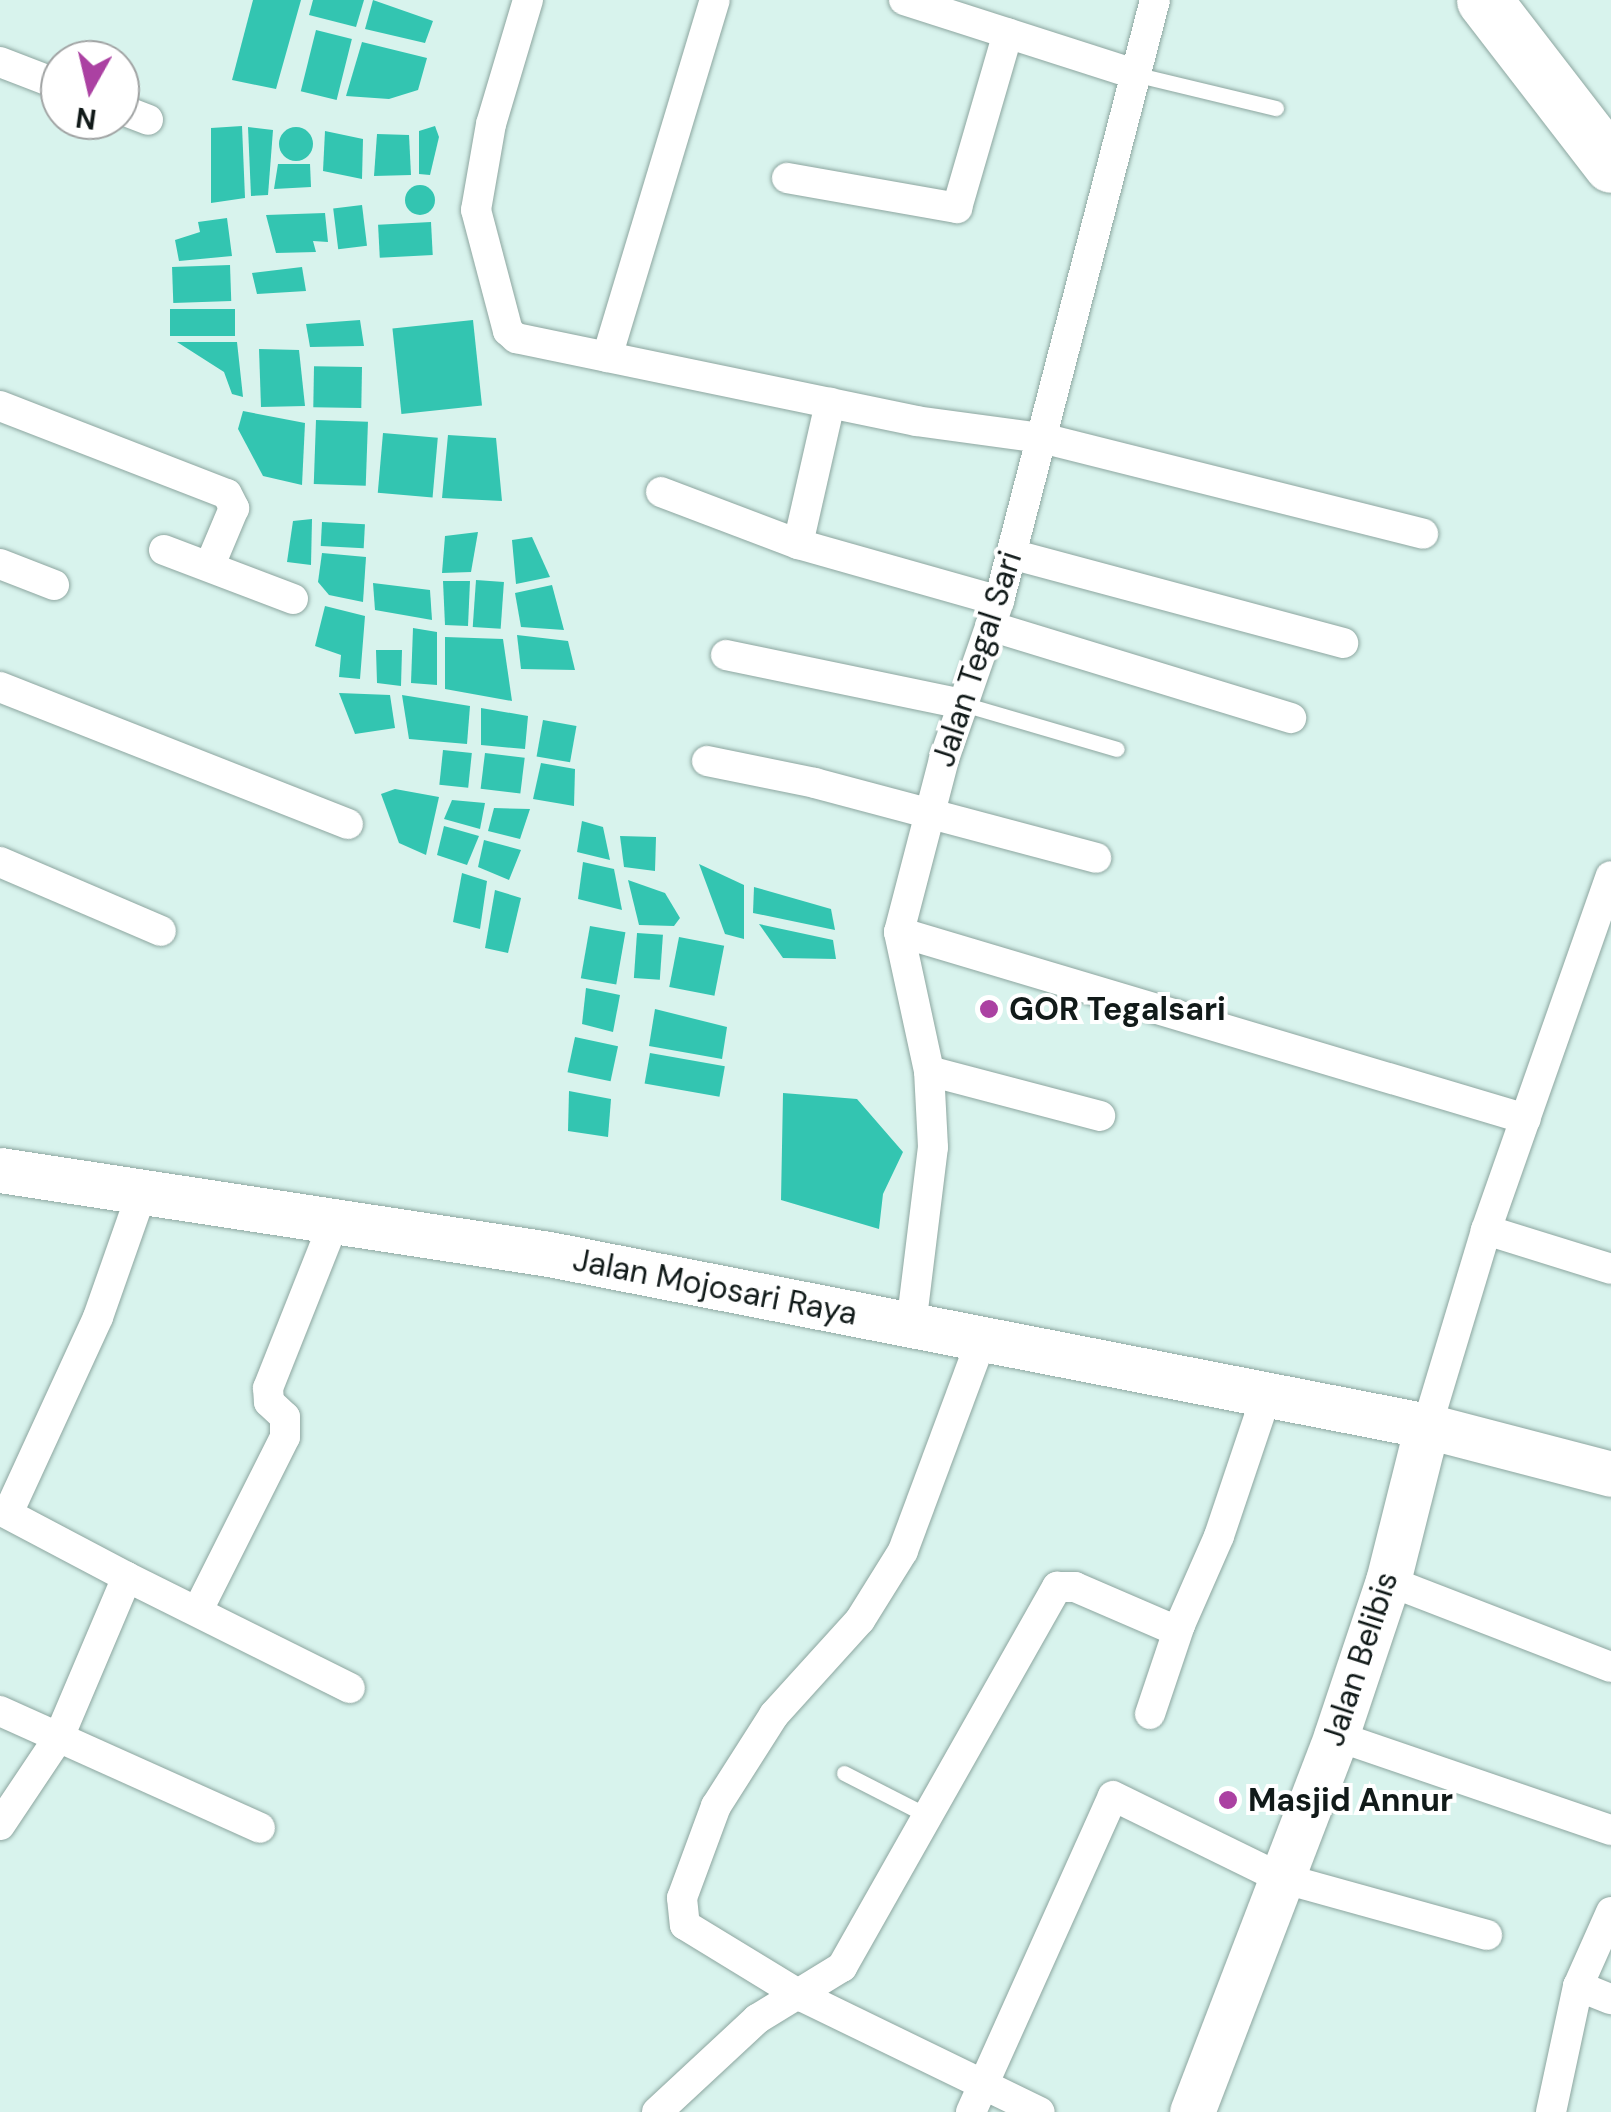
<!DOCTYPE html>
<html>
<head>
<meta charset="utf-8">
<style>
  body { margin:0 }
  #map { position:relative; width:1611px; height:2112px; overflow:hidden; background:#d8f3ed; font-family:"DM Sans",sans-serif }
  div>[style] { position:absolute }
  .water>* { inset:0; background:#33c5b1; transform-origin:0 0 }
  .round { border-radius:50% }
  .roads { filter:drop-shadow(0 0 2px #8da6a0) drop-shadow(0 0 2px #8da6a0) }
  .lane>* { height:15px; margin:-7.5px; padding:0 7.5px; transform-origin:7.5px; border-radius:7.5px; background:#fff }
  .street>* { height:30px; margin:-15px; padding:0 15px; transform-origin:15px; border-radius:15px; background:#fff }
  .secondary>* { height:45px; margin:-22.5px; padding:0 22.5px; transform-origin:22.5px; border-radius:22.5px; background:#fff }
  .highway>* { height:55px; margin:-27.5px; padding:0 27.5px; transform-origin:27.5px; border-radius:27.5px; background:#fff }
  .dots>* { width:28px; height:28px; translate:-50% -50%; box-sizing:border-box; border:5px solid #fff; border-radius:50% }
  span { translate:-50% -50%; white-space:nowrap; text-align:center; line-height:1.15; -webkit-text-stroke:8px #fff; paint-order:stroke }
  .street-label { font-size:32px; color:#111a19 }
  .poi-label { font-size:32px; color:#111a19; font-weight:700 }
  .left { translate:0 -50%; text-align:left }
  .north { position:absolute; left:40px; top:40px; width:100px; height:100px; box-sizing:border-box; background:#fff; border:2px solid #a0a3a3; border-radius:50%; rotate:188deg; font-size:28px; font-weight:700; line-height:40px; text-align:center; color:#111a19 }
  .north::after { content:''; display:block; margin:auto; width:35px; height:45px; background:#ab41a2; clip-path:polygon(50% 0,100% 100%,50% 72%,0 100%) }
</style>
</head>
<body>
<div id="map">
  <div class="water">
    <div style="clip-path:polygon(253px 0,301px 0,276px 89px,232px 80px)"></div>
    <div style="clip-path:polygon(313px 0,364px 0,356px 27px,309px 15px)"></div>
    <div style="clip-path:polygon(373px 0,433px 21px,425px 43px,365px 29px)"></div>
    <div style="left:316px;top:30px;width:37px;height:63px;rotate:14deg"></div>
    <div style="clip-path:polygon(362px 42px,427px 58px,418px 90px,389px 99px,346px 96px)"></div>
    <div style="clip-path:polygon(242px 126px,245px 198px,211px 203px,211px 128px)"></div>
    <div style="clip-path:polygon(435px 126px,439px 137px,430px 175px,419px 174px,419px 131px)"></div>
    <div class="round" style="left:279px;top:127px;width:34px;height:34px"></div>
    <div style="clip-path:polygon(248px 127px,273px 130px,268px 195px,251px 196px)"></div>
    <div style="clip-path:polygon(325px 131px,363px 139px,362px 179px,323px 171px)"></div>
    <div style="clip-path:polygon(377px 134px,409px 135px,411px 175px,374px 176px)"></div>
    <div style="clip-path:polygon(278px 164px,310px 164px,311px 187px,274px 189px)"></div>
    <div class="round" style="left:405px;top:185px;width:30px;height:30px"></div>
    <div style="left:362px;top:205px;width:41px;height:29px;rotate:83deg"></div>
    <div style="clip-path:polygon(325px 213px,328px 242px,313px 241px,316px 252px,276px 253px,266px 215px)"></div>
    <div style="clip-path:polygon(227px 218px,232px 256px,179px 261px,175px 240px,200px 232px,198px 222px)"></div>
    <div style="left:431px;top:222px;width:33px;height:53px;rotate:87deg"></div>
    <div style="left:230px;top:265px;width:36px;height:58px;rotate:88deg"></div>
    <div style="clip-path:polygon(302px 267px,306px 291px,257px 294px,252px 273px)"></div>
    <div style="left:235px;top:309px;width:27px;height:65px;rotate:90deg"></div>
    <div style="clip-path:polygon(360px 320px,364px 346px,310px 347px,306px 324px)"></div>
    <div style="left:473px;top:320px;width:86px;height:81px;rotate:84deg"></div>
    <div style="clip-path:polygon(177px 342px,237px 342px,243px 397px,232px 394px,224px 372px)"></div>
    <div style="clip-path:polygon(259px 349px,299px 350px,305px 406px,261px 407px)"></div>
    <div style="left:362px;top:367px;width:41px;height:48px;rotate:91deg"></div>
    <div style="clip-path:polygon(243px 411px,305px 423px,302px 485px,263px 476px,238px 429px)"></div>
    <div style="left:316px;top:420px;width:52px;height:64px;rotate:2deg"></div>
    <div style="left:383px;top:433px;width:55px;height:60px;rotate:5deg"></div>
    <div style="clip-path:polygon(448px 435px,496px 438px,502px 501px,442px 498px)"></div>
    <div style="clip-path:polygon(312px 519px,311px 565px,287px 562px,293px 521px)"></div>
    <div style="left:322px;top:522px;width:43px;height:24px;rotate:3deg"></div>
    <div style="clip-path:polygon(478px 532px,471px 572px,442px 573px,445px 536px)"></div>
    <div style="clip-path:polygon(532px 537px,550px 577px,516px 584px,512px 540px)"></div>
    <div style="clip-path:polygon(322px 553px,366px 557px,363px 602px,329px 595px,318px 582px)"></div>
    <div style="left:476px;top:580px;width:28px;height:47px;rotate:4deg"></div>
    <div style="clip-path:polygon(443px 581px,470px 581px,468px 626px,445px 625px)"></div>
    <div style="clip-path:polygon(373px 583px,430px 590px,432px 620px,375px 610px)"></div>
    <div style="clip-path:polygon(552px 585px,564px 630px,521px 627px,515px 593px)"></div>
    <div style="clip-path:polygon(325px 606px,365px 616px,360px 679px,339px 677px,341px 655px,315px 646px)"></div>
    <div style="clip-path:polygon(413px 628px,437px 632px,437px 685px,411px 683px)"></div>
    <div style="clip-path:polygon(517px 635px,568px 641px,575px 670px,521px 669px)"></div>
    <div style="clip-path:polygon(445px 637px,503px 639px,512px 701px,445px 689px)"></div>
    <div style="clip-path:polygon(376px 650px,402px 650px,401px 686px,377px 683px)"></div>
    <div style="clip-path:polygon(339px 693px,390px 695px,395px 728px,355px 734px)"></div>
    <div style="clip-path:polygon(402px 695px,470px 706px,467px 744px,409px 739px)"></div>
    <div style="clip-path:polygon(481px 708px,528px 716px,525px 749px,481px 745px)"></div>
    <div style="left:543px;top:720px;width:34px;height:37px;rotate:10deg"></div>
    <div style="left:443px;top:750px;width:29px;height:35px;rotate:6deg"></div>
    <div style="left:485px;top:753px;width:40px;height:36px;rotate:7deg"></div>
    <div style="clip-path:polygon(541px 763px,575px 769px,574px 806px,533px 799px)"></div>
    <div style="clip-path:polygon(395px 789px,439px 797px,426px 855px,399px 843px,381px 794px)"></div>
    <div style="clip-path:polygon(452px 800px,485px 803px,480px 829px,444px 819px)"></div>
    <div style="clip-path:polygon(494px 808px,530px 809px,520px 839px,488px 831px)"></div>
    <div style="clip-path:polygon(582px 821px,603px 827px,610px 860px,577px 852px)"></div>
    <div style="clip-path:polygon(444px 826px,479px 836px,467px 865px,437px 855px)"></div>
    <div style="clip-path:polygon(620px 836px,656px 837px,655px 871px,624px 867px)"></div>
    <div style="clip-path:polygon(484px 840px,521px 850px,509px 880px,478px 867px)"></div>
    <div style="clip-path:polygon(583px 862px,614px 869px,622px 910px,578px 899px)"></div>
    <div style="clip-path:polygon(699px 864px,744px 885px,744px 939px,725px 934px)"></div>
    <div style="clip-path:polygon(462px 873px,487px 881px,480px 929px,453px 922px)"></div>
    <div style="clip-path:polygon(628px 880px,665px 893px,680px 918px,674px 926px,639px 925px)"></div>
    <div style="clip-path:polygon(754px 887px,831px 909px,835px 930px,753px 913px)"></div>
    <div style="clip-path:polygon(495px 890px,521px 898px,508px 953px,485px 948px)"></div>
    <div style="clip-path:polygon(759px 924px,833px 940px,836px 959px,783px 958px)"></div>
    <div style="left:590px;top:926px;width:36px;height:53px;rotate:10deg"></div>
    <div style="left:637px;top:933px;width:26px;height:45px;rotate:4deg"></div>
    <div style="left:679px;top:937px;width:46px;height:51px;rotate:11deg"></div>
    <div style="clip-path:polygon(586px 988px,620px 995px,613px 1032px,582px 1024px)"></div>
    <div style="clip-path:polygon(655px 1009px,727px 1027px,722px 1059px,649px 1046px)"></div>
    <div style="left:575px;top:1037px;width:44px;height:36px;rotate:12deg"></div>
    <div style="left:650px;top:1053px;width:76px;height:31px;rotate:10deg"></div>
    <div style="clip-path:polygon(569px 1091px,611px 1099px,608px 1137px,568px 1131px)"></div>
    <div style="clip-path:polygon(783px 1093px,857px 1099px,903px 1152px,883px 1194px,879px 1229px,781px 1200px)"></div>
  </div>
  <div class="roads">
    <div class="lane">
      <div style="left:1134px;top:74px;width:146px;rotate:13.5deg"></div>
      <div style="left:963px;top:704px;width:160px;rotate:16.3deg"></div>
      <div style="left:844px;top:1773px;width:90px;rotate:27.1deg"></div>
    </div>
    <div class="street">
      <div style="left:528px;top:0;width:129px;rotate:106.6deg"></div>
      <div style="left:491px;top:124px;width:87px;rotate:99.9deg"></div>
      <div style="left:476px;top:210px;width:125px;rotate:75.2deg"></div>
      <div style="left:508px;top:331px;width:11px;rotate:41deg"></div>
      <div style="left:516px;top:338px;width:409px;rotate:11.7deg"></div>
      <div style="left:916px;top:421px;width:127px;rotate:7.7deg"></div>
      <div style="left:1042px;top:438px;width:393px;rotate:14.1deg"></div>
      <div style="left:904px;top:0;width:242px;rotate:17.8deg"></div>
      <div style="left:0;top:62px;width:64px;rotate:21deg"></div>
      <div style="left:120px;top:109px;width:30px;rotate:21deg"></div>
      <div style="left:787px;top:178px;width:173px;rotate:10deg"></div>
      <div style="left:957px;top:208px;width:182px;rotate:-73.8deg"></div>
      <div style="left:607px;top:357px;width:373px;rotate:-73.2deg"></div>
      <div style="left:0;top:406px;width:243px;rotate:21.2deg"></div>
      <div style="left:227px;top:494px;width:16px;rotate:63deg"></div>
      <div style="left:234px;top:508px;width:62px;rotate:112.8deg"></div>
      <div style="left:661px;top:492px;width:147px;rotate:20.8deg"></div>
      <div style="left:798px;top:544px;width:209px;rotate:15.8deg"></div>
      <div style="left:798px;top:544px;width:145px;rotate:-77.2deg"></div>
      <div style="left:164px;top:550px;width:138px;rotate:20.8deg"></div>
      <div style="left:1011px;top:554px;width:344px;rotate:15deg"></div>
      <div style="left:0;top:564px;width:58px;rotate:21.3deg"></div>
      <div style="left:990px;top:626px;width:315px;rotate:17deg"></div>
      <div style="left:726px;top:655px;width:242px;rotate:11.7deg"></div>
      <div style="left:0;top:687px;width:374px;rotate:21.5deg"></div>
      <div style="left:707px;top:761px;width:110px;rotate:11.5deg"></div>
      <div style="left:815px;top:783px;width:291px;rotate:14.9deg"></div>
      <div style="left:0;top:862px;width:175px;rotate:23.2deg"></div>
      <div style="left:899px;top:932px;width:654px;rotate:16.61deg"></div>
      <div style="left:929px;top:1071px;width:177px;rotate:14.7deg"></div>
      <div style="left:1486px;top:1230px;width:131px;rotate:17.3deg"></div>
      <div style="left:911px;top:1326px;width:180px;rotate:-83deg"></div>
      <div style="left:933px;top:1147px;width:76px;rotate:-93deg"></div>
      <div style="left:929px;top:1071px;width:142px;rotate:-102.2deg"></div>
      <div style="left:899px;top:932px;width:179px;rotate:-75.4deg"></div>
      <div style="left:944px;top:759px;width:167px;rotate:-70.8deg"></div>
      <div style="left:999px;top:601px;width:621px;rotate:-75.45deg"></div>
      <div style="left:981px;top:1341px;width:224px;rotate:110.4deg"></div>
      <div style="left:903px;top:1551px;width:81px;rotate:121.9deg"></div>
      <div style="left:860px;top:1620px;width:128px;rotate:132.2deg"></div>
      <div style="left:774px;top:1715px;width:108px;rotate:122.5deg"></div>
      <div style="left:716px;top:1806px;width:98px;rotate:110.3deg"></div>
      <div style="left:682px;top:1898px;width:27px;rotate:84deg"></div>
      <div style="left:685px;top:1925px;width:138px;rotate:31.4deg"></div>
      <div style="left:803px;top:1997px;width:263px;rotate:25.9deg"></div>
      <div style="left:1427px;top:1426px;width:205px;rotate:-73.2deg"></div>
      <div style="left:1486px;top:1230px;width:375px;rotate:-70.6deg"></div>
      <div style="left:0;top:1510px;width:144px;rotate:27.8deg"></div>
      <div style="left:127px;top:1577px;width:174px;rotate:113deg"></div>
      <div style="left:59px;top:1737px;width:106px;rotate:123.8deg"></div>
      <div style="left:8px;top:1513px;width:216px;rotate:-65.3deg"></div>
      <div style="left:98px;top:1317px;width:136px;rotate:-70.6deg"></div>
      <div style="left:127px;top:1577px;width:249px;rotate:26.5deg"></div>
      <div style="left:1388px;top:1581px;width:239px;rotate:21.1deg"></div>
      <div style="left:199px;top:1608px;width:191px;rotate:-63.3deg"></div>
      <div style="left:285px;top:1437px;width:20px;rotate:-90deg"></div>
      <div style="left:285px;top:1417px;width:22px;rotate:-137deg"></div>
      <div style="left:269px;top:1402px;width:14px;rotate:-94deg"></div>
      <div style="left:268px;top:1388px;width:184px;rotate:-68.3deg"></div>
      <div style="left:0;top:1711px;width:285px;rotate:24.2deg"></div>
      <div style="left:1150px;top:1714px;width:94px;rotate:-71.4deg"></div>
      <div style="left:1336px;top:1736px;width:291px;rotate:18.9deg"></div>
      <div style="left:1611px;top:1912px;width:81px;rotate:114deg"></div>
      <div style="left:1578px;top:1986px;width:35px;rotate:22deg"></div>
      <div style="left:657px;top:2112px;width:137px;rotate:-42.9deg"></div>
      <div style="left:757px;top:2019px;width:100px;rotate:-31.5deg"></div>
      <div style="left:842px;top:1967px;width:437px;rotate:-60.5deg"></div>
      <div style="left:1057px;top:1587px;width:18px"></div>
      <div style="left:1075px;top:1587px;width:101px;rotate:23.3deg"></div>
      <div style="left:1168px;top:1627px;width:12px;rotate:-9deg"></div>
      <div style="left:1180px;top:1625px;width:97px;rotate:-66.3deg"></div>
      <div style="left:1219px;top:1536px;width:145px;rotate:-71.4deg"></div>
      <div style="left:971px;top:2112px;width:346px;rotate:-65.8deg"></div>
      <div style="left:1113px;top:1796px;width:184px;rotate:26.1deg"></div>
      <div style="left:1278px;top:1877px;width:217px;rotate:15.5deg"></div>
      <div style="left:1551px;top:2112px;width:129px;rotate:-77.9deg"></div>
    </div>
    <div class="secondary">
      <div style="left:0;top:1170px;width:555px;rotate:8.7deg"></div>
      <div style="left:549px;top:1254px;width:895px;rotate:11.08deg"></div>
      <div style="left:1427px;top:1426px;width:190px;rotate:14.6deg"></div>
      <div style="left:1192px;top:2112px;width:403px;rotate:-69deg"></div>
      <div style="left:1336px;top:1736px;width:163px;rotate:-71.5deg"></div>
      <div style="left:1388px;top:1581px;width:160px;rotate:-75.9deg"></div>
    </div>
    <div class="highway">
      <div style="left:1484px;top:0;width:208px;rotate:52.4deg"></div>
    </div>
  </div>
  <div class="dots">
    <div style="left:989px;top:1009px;background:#ab41a2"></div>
    <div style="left:1228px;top:1800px;background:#ab41a2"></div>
  </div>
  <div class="street-label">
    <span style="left:977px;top:659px;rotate:-72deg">Jalan Tegal Sari</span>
    <span style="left:715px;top:1287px;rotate:11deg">Jalan Mojosari Raya</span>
    <span style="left:1360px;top:1659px;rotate:-72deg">Jalan Belibis</span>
  </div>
  <div class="poi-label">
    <span class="left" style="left:1009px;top:1009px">GOR Tegalsari</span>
    <span class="left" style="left:1248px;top:1800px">Masjid Annur</span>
  </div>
  <div class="north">N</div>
</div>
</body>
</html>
